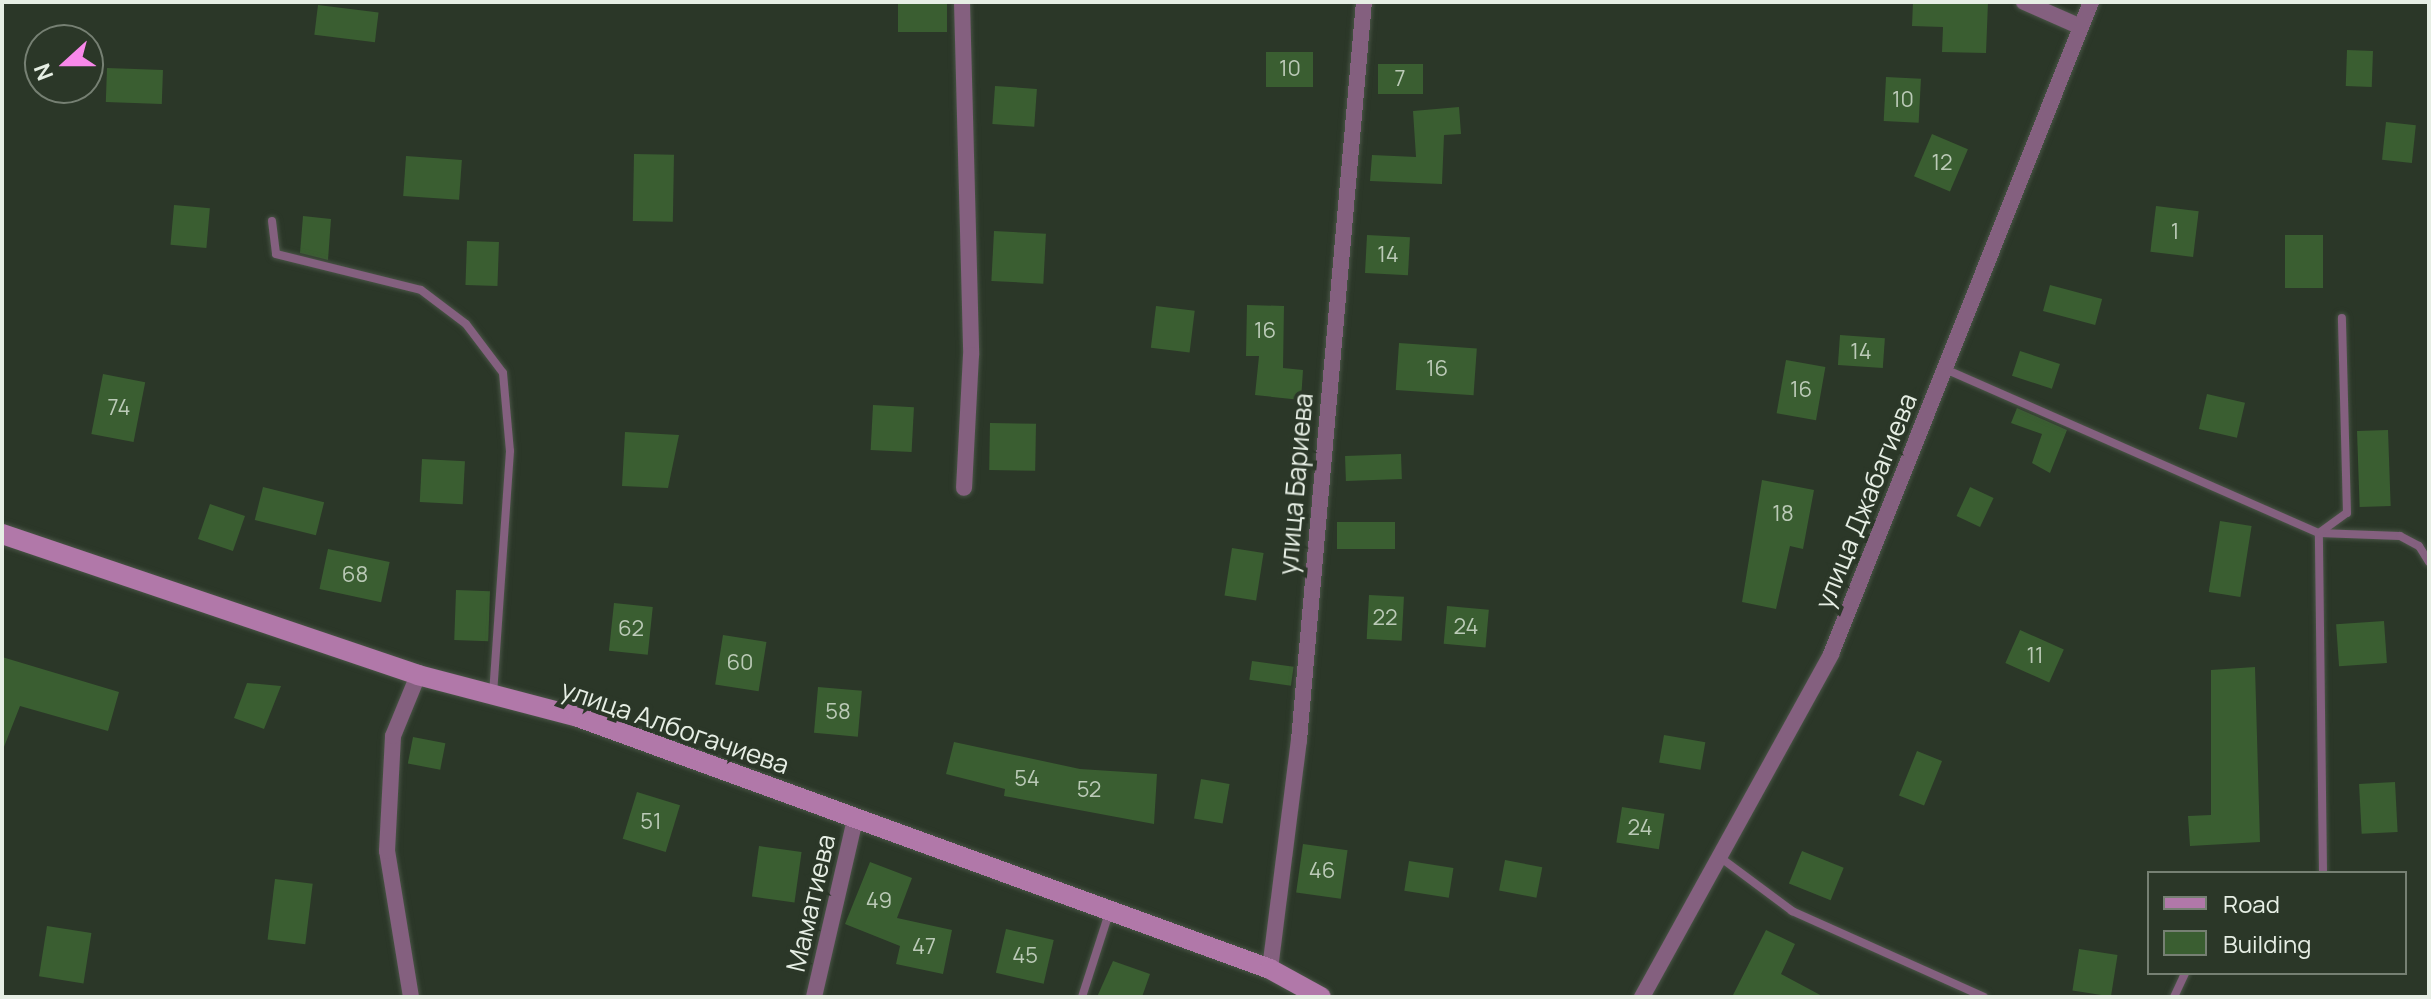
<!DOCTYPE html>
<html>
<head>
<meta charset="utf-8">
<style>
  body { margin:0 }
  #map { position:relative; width:2431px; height:999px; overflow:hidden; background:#2b3728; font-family:Manrope,sans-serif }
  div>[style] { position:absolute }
  .building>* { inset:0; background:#3a5e31; transform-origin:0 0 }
  .roads { filter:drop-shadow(0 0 2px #495446) drop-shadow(0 0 2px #495446) }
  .lane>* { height:8px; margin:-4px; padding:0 4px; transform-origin:4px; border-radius:4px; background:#84607f }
  .street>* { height:16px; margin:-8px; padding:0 8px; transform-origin:8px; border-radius:8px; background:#84607f }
  .secondary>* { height:20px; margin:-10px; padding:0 10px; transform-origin:10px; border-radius:10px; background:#b178a9 }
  span { translate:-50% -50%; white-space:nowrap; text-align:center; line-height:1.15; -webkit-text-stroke:8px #2b3728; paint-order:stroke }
  .number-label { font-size:22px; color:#bbcab7 }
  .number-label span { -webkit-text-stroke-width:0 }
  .street-label { font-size:26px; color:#e6eee4 }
  .frame { position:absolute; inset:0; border:4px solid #e6eee4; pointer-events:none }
  .legend { position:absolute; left:2147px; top:871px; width:260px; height:104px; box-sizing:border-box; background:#2b3728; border:2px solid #768073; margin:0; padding:10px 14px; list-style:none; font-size:24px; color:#e6eee4 }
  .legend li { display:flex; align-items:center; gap:16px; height:40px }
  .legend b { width:40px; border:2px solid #768073 }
  .north { position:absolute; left:24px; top:24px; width:80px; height:80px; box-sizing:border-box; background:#2b3728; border:2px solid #768073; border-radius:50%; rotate:249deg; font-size:22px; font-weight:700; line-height:32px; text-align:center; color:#e6eee4 }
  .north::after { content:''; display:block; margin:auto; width:28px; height:36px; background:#f888ea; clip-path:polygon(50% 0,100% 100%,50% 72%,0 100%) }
</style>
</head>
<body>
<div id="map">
  <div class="building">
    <div style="left:898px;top:2px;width:49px;height:30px"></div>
    <div style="clip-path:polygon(1913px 2px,1988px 2px,1986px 53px,1942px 52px,1943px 27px,1912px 26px)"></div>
    <div style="left:318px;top:5px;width:61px;height:30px;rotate:7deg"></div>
    <div style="left:2347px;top:50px;width:26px;height:36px;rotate:2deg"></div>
    <div style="left:1266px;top:52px;width:47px;height:35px"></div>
    <div style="left:1378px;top:64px;width:45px;height:30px"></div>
    <div style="left:107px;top:68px;width:56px;height:34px;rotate:2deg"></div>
    <div style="left:1886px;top:77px;width:35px;height:44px;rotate:3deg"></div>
    <div style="left:995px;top:86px;width:42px;height:38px;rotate:4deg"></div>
    <div style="clip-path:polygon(1459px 107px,1461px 134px,1444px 135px,1442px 184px,1370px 181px,1372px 155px,1416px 157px,1413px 111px)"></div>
    <div style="left:2386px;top:122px;width:30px;height:38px;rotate:6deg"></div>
    <div style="left:1932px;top:134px;width:39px;height:46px;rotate:23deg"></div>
    <div style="left:634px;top:154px;width:40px;height:67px;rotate:1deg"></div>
    <div style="left:406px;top:156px;width:56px;height:40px;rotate:4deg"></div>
    <div style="left:174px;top:205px;width:36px;height:40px;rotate:5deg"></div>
    <div style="left:2156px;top:206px;width:43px;height:46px;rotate:7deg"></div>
    <div style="clip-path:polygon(303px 216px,331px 219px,328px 260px,300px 253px)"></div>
    <div style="left:994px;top:231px;width:52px;height:50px;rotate:3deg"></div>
    <div style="left:1367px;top:235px;width:43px;height:38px;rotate:3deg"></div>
    <div style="left:2285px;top:235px;width:38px;height:53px"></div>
    <div style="left:467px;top:241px;width:32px;height:44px;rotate:2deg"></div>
    <div style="left:2050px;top:285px;width:54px;height:27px;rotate:15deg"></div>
    <div style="clip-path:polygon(1247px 305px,1284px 306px,1283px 368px,1303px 370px,1301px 400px,1255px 395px,1259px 356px,1246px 356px)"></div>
    <div style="left:1156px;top:306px;width:39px;height:42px;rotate:7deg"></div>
    <div style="left:1840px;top:335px;width:45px;height:30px;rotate:4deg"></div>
    <div style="left:1399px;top:343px;width:78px;height:47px;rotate:4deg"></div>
    <div style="left:2020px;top:351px;width:42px;height:26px;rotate:18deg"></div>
    <div style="left:1786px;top:360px;width:40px;height:54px;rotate:10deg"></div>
    <div style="left:103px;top:374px;width:43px;height:61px;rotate:11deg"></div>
    <div style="left:2207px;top:394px;width:39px;height:36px;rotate:13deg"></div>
    <div style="left:873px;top:405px;width:41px;height:45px;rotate:3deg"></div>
    <div style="clip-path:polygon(2017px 408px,2067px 430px,2050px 473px,2032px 463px,2042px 434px,2011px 423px)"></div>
    <div style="left:990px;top:423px;width:46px;height:47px;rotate:1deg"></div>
    <div style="left:2388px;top:430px;width:76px;height:31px;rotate:88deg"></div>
    <div style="clip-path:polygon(625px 432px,679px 435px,668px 488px,622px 486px)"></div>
    <div style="left:1401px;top:454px;width:25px;height:56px;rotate:88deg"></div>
    <div style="left:422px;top:459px;width:43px;height:43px;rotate:3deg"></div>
    <div style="clip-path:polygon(1762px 480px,1814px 490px,1803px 549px,1790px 546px,1776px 609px,1742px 602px)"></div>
    <div style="left:263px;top:487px;width:63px;height:34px;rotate:14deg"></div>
    <div style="left:1970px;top:487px;width:26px;height:32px;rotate:25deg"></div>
    <div style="left:210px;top:504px;width:37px;height:37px;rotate:19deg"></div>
    <div style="left:2220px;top:521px;width:32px;height:72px;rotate:9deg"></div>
    <div style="left:1337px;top:522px;width:58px;height:27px"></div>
    <div style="left:1232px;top:548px;width:32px;height:48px;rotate:9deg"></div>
    <div style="left:328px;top:549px;width:63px;height:41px;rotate:12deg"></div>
    <div style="left:456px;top:590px;width:34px;height:50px;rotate:2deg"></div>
    <div style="left:1369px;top:595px;width:35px;height:44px;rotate:3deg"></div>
    <div style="left:614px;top:603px;width:39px;height:48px;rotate:6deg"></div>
    <div style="left:1447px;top:606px;width:42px;height:38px;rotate:5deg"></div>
    <div style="left:2384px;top:621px;width:42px;height:48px;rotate:86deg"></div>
    <div style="left:2020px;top:630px;width:48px;height:36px;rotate:24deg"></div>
    <div style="left:723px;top:635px;width:44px;height:50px;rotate:9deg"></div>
    <div style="clip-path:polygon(2px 657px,119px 692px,108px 731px,20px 706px,2px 752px)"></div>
    <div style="left:1252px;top:661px;width:42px;height:19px;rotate:8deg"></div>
    <div style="clip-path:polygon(2255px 667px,2260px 842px,2190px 846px,2188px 816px,2211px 815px,2211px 670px)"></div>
    <div style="clip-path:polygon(247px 683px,281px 686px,264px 729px,234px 718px)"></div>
    <div style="left:818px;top:687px;width:44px;height:46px;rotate:5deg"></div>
    <div style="left:1664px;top:735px;width:42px;height:28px;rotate:10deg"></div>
    <div style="left:413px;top:737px;width:33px;height:27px;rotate:11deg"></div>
    <div style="clip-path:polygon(954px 742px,1080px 769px,1157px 774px,1154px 824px,1004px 796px,1005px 789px,946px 774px)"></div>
    <div style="left:1917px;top:751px;width:27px;height:48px;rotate:22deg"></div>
    <div style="left:1201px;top:779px;width:29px;height:40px;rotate:10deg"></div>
    <div style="left:2395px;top:782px;width:50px;height:36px;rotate:87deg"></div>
    <div style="left:637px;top:792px;width:45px;height:49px;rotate:17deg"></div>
    <div style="left:1622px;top:807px;width:43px;height:36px;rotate:9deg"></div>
    <div style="left:1303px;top:844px;width:45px;height:49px;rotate:8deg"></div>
    <div style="left:759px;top:846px;width:43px;height:51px;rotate:8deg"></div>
    <div style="left:1802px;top:851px;width:45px;height:35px;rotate:22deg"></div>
    <div style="left:1505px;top:860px;width:38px;height:31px;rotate:11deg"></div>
    <div style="left:1409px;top:861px;width:45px;height:30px;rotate:9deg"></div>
    <div style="clip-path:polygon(870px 862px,912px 878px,897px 918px,952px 930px,943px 974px,896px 964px,900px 946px,845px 924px)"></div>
    <div style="left:275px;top:879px;width:38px;height:61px;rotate:7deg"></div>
    <div style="left:47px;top:926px;width:45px;height:51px;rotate:9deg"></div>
    <div style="left:1006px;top:929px;width:49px;height:45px;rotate:13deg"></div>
    <div style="clip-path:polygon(1766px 930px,1795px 944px,1781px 974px,1824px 997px,1732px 997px)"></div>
    <div style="left:2079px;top:949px;width:39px;height:42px;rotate:9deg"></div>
    <div style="clip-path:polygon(1113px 961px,1150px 974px,1142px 997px,1097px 997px)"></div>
  </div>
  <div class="roads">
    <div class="lane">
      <div style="left:272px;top:221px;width:33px;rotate:83deg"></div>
      <div style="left:276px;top:254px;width:149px;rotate:13.9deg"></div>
      <div style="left:421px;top:290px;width:56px;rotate:37.1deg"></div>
      <div style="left:466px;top:324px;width:61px;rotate:52.9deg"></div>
      <div style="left:503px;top:373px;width:78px;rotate:84.9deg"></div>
      <div style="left:510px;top:451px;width:244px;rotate:94deg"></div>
      <div style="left:1945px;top:369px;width:408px;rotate:23.7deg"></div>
      <div style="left:2319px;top:533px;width:81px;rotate:2.1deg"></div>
      <div style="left:2400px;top:536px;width:21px;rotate:28deg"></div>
      <div style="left:2419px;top:546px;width:19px;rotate:58deg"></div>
      <div style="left:1721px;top:858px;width:89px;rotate:36.7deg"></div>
      <div style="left:1792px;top:911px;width:210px;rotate:24.1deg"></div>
      <div style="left:2323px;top:873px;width:340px;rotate:-90.7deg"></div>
      <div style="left:2319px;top:533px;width:34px;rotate:-36deg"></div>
      <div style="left:2347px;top:513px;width:195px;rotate:-91.5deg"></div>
      <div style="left:1082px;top:997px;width:88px;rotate:-72.2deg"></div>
      <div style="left:2174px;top:997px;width:26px;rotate:-65deg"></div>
    </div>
    <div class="street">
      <div style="left:962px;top:2px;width:353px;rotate:88.5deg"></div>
      <div style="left:971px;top:355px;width:133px;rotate:93deg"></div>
      <div style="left:2024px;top:2px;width:62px;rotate:23.7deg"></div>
      <div style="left:1270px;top:969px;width:231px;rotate:-82.8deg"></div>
      <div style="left:1299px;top:740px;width:741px;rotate:-84.97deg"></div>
      <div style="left:411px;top:997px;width:148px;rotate:-99.3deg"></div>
      <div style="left:387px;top:851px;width:115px;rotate:-87deg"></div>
      <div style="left:393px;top:736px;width:66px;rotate:-67.7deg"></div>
      <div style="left:814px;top:997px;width:183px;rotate:-77deg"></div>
      <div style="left:1642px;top:997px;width:392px;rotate:-61.1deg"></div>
      <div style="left:1831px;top:654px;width:702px;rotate:-68.26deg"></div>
    </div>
    <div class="secondary">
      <div style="left:2px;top:534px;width:439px;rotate:18.7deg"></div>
      <div style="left:418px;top:675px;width:165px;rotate:14.7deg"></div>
      <div style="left:578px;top:717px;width:736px;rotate:20.01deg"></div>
      <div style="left:1270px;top:969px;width:58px;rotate:28.8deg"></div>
    </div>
  </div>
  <div class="number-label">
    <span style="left:1290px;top:69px">10</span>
    <span style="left:1400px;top:79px">7</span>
    <span style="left:1903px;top:100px">10</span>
    <span style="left:1942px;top:163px">12</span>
    <span style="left:2175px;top:232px">1</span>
    <span style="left:1388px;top:255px">14</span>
    <span style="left:1265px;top:331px">16</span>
    <span style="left:1861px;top:352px">14</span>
    <span style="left:1437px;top:369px">16</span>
    <span style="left:1801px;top:390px">16</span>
    <span style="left:119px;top:408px">74</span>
    <span style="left:1783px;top:514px">18</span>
    <span style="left:355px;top:575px">68</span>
    <span style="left:1385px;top:618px">22</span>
    <span style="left:1466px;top:627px">24</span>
    <span style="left:631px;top:629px">62</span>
    <span style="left:2035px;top:656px">11</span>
    <span style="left:740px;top:663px">60</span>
    <span style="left:838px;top:712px">58</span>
    <span style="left:1027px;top:779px">54</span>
    <span style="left:1089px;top:790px">52</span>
    <span style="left:651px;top:822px">51</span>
    <span style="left:1640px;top:828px">24</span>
    <span style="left:1322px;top:871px">46</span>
    <span style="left:879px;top:901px">49</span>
    <span style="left:924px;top:947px">47</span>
    <span style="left:1025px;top:956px">45</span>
  </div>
  <div class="street-label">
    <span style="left:1296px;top:484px;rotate:-85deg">улица Бариева</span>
    <span style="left:1866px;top:501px;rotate:-68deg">улица Джабагиева</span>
    <span style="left:675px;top:727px;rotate:19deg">улица Албогачиева</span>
    <span style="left:811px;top:903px;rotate:-77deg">Маматиева</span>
  </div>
  <div class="frame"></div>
  <ul class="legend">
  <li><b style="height:10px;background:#b178a9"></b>Road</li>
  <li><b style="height:22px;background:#3a5e31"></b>Building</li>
  </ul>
  <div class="north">N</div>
</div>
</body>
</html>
